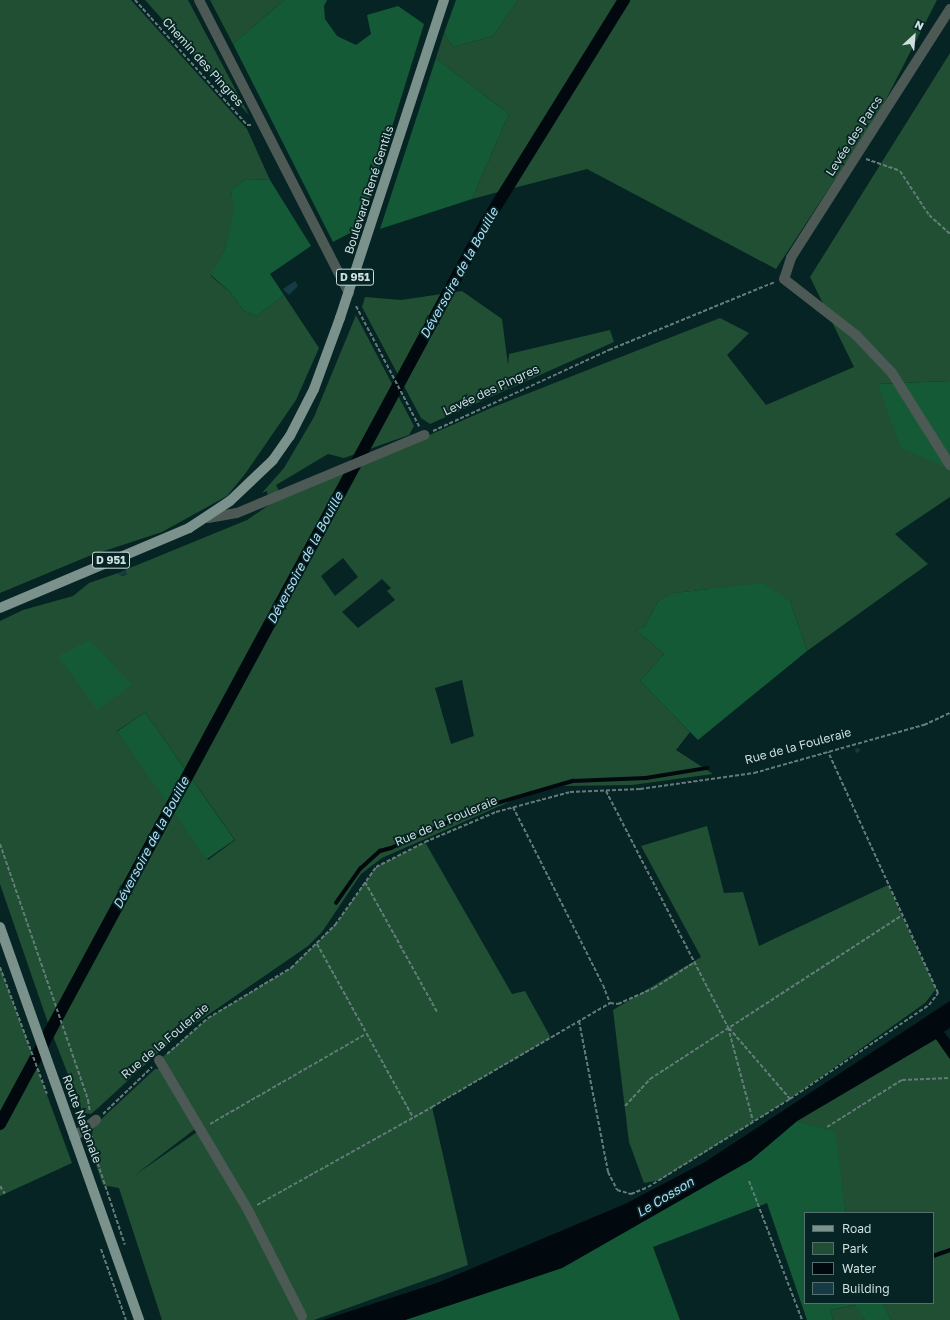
<!DOCTYPE html>
<html>
<head>
<meta charset="utf-8">
<style>
  body { margin:0 }
  #map { position:relative; width:950px; height:1320px; overflow:hidden; background:#062424; font-family:"Golos Text",sans-serif }
  div>[style] { position:absolute }
  .green>* { inset:0; background:#204f33 }
  .forest>* { inset:0; background:#155a36; transform-origin:0 0 }
  .water>* { inset:0; background:#01080e }
  .stream>* { height:3.5px; margin:-1.75px; padding:0 1.75px; transform-origin:1.75px; border-radius:1.75px; background:#01080e }
  .canal>* { height:12px; margin:-6px; padding:0 6px; transform-origin:6px; border-radius:6px; background:#01080e }
  .building>* { inset:0; background:#153b44 }
  .path>* { height:2px; margin-top:-1px; transform-origin:0; background:repeating-linear-gradient(90deg,#637b7a 0 4px,transparent 0 6px) }
  .minor>* { height:10px; margin:-5px; padding:0 5px; transform-origin:5px; border-radius:5px; background:#4d5955 }
  .major>* { height:10px; margin:-5px; padding:0 5px; transform-origin:5px; border-radius:5px; background:#7a928b }
  span { translate:-50% -50%; white-space:nowrap; text-align:center; line-height:1.15; -webkit-text-stroke:3.5px #062424; paint-order:stroke }
  .shield-label span { padding:1px 3px; background:#062424; border:1px solid; border-radius:3px; -webkit-text-stroke-width:0 }
  .shield-label { font-size:11px; color:#cedfde; font-weight:700 }
  .street-label { font-size:12px; color:#cedfde }
  .water-label { font-size:13px; color:#b3def8; font-style:italic }
  .legend { position:absolute; left:804px; top:1212px; width:130px; height:92px; box-sizing:border-box; background:#062424; border:1px solid #566f6e; margin:0; padding:5px 7px; list-style:none; font-size:12px; color:#cedfde }
  .legend li { display:flex; align-items:center; gap:8px; height:20px }
  .legend b { width:20px; border:1px solid #566f6e }
  .north { position:absolute; left:894px; top:16px; width:40px; height:40px; -webkit-text-stroke:3px #062424; paint-order:stroke; rotate:26deg; font-size:11px; font-weight:700; line-height:16px; text-align:center; color:#cedfde }
  .north::after { content:''; display:block; margin:auto; width:14px; height:18px; background:#cedfde; clip-path:polygon(50% 0,100% 100%,50% 72%,0 100%) }
</style>
</head>
<body>
<div id="map">
  <div class="green">
    <div style="clip-path:polygon(0 0,131px 0,247px 129px,270px 180px,246px 179px,231px 190px,235px 212px,225px 248px,211px 276px,230px 292px,244px 311px,257px 316px,284px 295px,319px 348px,296px 400px,245px 474px,227px 496px,162px 532px,89px 556px,0 593px)"></div>
    <div style="clip-path:polygon(145px 0,188px 0,249px 115px,202px 64px)"></div>
    <div style="clip-path:polygon(210px 0,284px 0,233px 44px)"></div>
    <div style="clip-path:polygon(518px 0,937px 0,880px 111px,776px 269px,587px 169px,472px 199px,509px 114px,436px 58px,444px 33px,453px 47px,493px 36px)"></div>
    <div style="clip-path:polygon(evenodd,950px 53px,950px 381px,878px 384px,950px 469px,950px 497px,895px 534px,928px 564px,807px 651px,790px 601px,710px 589px,675px 593px,658px 601px,645px 626px,636px 630px,664px 654px,640px 681px,690px 732px,676px 750px,713px 774px,632px 785px,562px 786px,511px 801px,382px 858px,361px 874px,322px 932px,308px 946px,173px 1039px,98px 1108px,91px 1114px,83px 1113px,48px 1023px,0 884px,0 621px,23px 610px,73px 596px,89px 583px,118px 573px,123px 576px,127px 574px,125px 570px,247px 520px,269px 505px,267px 491px,262px 493px,284px 468px,314px 417px,356px 315px,414px 426px,409px 435px,344px 458px,328px 454px,276px 485px,283px 499px,491px 408px,720px 318px,749px 333px,727px 355px,766px 405px,854px 367px,810px 277px,950px 53px,343px 558px,358px 577px,335px 596px,321px 576px,343px 558px,950px 53px,382px 579px,391px 588px,387px 591px,395px 600px,358px 628px,342px 612px,382px 579px,950px 53px,462px 680px,474px 736px,451px 744px,435px 688px,462px 680px,950px 53px,145px 712px,235px 840px,208px 860px,117px 731px,145px 712px)"></div>
    <div style="clip-path:polygon(462px 291px,502px 319px,508px 365px,509px 354px,610px 330px,614px 342px,430px 424px,421px 418px,362px 307px,365px 297px,401px 300px)"></div>
    <div style="clip-path:polygon(707px 826px,724px 893px,743px 892px,759px 946px,888px 885px,936px 989px,925px 1003px,790px 1099px,660px 1180px,644px 1183px,629px 1142px,613px 1010px,701px 957px,641px 846px)"></div>
    <div style="clip-path:polygon(425px 842px,512px 994px,525px 991px,551px 1038px,432px 1107px,468px 1265px,314px 1320px,162px 1320px,119px 1188px,103px 1185px,89px 1145px,94px 1126px,155px 1069px,160px 1069px,195px 1129px,135px 1175px,200px 1130px,159px 1060px,208px 1018px,291px 968px,335px 925px,376px 867px)"></div>
    <div style="clip-path:polygon(0 967px,72px 1163px,0 1196px)"></div>
    <div style="clip-path:polygon(936px 1039px,950px 1059px,950px 1320px,891px 1320px,883px 1303px,933px 1303px,933px 1213px,846px 1213px,834px 1131px,797px 1121px)"></div>
    <div style="clip-path:polygon(856px 1305px,865px 1320px,833px 1320px,830px 1310px)"></div>
  </div>
  <div class="forest">
    <div style="clip-path:polygon(284px 0,327px 0,324px 6px,325px 19px,337px 36px,356px 45px,371px 34px,367px 15px,398px 6px,424px 24px,361px 227px,333px 242px,233px 44px)"></div>
    <div style="clip-path:polygon(456px 0,518px 0,493px 36px,453px 47px,444px 33px)"></div>
    <div style="clip-path:polygon(436px 58px,509px 114px,472px 199px,380px 229px)"></div>
    <div style="clip-path:polygon(246px 179px,270px 180px,311px 246px,270px 274px,284px 295px,257px 316px,244px 311px,230px 292px,211px 275px,225px 248px,234px 212px,231px 190px)"></div>
    <div style="clip-path:polygon(950px 381px,950px 469px,901px 448px,878px 384px)"></div>
    <div style="clip-path:polygon(762px 583px,790px 601px,807px 651px,698px 740px,640px 681px,664px 654px,636px 630px,645px 626px,658px 601px,674px 593px)"></div>
    <div style="clip-path:polygon(90px 640px,132px 685px,97px 710px,58px 656px)"></div>
    <div style="left:145px;top:712px;width:156px;height:34px;rotate:55deg"></div>
    <div style="clip-path:polygon(797px 1121px,835px 1131px,846px 1213px,805px 1213px,805px 1303px,883px 1303px,891px 1320px,865px 1320px,855px 1305px,830px 1310px,833px 1320px,807px 1320px,767px 1203px,653px 1247px,680px 1320px,405px 1320px,562px 1268px,751px 1160px)"></div>
  </div>
  <div class="water">
    <div style="clip-path:polygon(950px 1001px,950px 1028px,944px 1032px,950px 1040px,950px 1059px,936px 1039px,797px 1121px,751px 1160px,562px 1268px,405px 1320px,323px 1320px,437px 1283px,625px 1204px,705px 1162px)"></div>
  </div>
  <div class="stream">
    <div style="left:336px;top:903px;width:42px;rotate:-54.8deg"></div>
    <div style="left:360px;top:869px;width:27px;rotate:-42deg"></div>
    <div style="left:380px;top:851px;width:11px;rotate:-15deg"></div>
    <div style="left:391px;top:848px;width:94px;rotate:-24.4deg"></div>
    <div style="left:477px;top:809px;width:100px;rotate:-16.3deg"></div>
    <div style="left:573px;top:781px;width:73px;rotate:-2.4deg"></div>
    <div style="left:646px;top:778px;width:62px;rotate:-9.3deg"></div>
    <div style="left:933px;top:1256px;width:18px;rotate:-19deg"></div>
  </div>
  <div class="canal">
    <div style="left:0;top:1124px;width:1022px;rotate:-61.68deg"></div>
    <div style="left:485px;top:224px;width:264px;rotate:-58.2deg"></div>
  </div>
  <div class="building">
    <div style="clip-path:polygon(295px 281px,298px 286px,289px 295px,283px 289px)"></div>
    <div style="clip-path:polygon(125px 570px,127px 574px,120px 576px,118px 573px)"></div>
    <div style="clip-path:polygon(859px 748px,860px 751px,856px 753px,855px 749px)"></div>
  </div>
  <div class="path">
    <div style="left:135px;top:0;width:168px;rotate:48.1deg"></div>
    <div style="left:247px;top:125px;width:5px"></div>
    <div style="left:866px;top:159px;width:36px;rotate:19deg"></div>
    <div style="left:900px;top:171px;width:53px;rotate:56.6deg"></div>
    <div style="left:929px;top:215px;width:28px;rotate:42deg"></div>
    <div style="left:356px;top:306px;width:136px;rotate:62.3deg"></div>
    <div style="left:433px;top:431px;width:194px;rotate:-24.7deg"></div>
    <div style="left:609px;top:350px;width:179px;rotate:-22.3deg"></div>
    <div style="left:606px;top:791px;width:266px;rotate:62.7deg"></div>
    <div style="left:728px;top:1027px;width:97px;rotate:75.1deg"></div>
    <div style="left:513px;top:807px;width:199px;rotate:63.2deg"></div>
    <div style="left:603px;top:985px;width:19px;rotate:69deg"></div>
    <div style="left:0;top:844px;width:271px;rotate:71deg"></div>
    <div style="left:88px;top:1100px;width:12px;rotate:81deg"></div>
    <div style="left:365px;top:882px;width:149px;rotate:61deg"></div>
    <div style="left:317px;top:944px;width:198px;rotate:61deg"></div>
    <div style="left:0;top:967px;width:135px;rotate:69.7deg"></div>
    <div style="left:579px;top:1021px;width:154px;rotate:79.1deg"></div>
    <div style="left:608px;top:1172px;width:20px;rotate:63deg"></div>
    <div style="left:617px;top:1190px;width:15px;rotate:16deg"></div>
    <div style="left:631px;top:1194px;width:18px;rotate:-22deg"></div>
    <div style="left:648px;top:1187px;width:167px;rotate:-31.8deg"></div>
    <div style="left:790px;top:1099px;width:168px;rotate:-34.1deg"></div>
    <div style="left:929px;top:1005px;width:15px;rotate:-53deg"></div>
    <div style="left:938px;top:993px;width:265px;rotate:-114.5deg"></div>
    <div style="left:729px;top:1028px;width:94px;rotate:49.3deg"></div>
    <div style="left:167px;top:1054px;width:55px;rotate:-41.3deg"></div>
    <div style="left:208px;top:1018px;width:97px;rotate:-31.1deg"></div>
    <div style="left:291px;top:968px;width:62px;rotate:-44.3deg"></div>
    <div style="left:335px;top:925px;width:71px;rotate:-54.7deg"></div>
    <div style="left:376px;top:867px;width:55px;rotate:-27deg"></div>
    <div style="left:425px;top:842px;width:77px;rotate:-22.9deg"></div>
    <div style="left:496px;top:812px;width:77px;rotate:-15.1deg"></div>
    <div style="left:570px;top:792px;width:70px;rotate:-2.5deg"></div>
    <div style="left:640px;top:789px;width:115px;rotate:-8deg"></div>
    <div style="left:754px;top:773px;width:177px;rotate:-15.8deg"></div>
    <div style="left:924px;top:725px;width:29px;rotate:-25deg"></div>
    <div style="left:625px;top:1106px;width:37px;rotate:-47deg"></div>
    <div style="left:650px;top:1079px;width:299px;rotate:-33deg"></div>
    <div style="left:103px;top:1114px;width:68px;rotate:-43.8deg"></div>
    <div style="left:210px;top:1124px;width:180px;rotate:-30deg"></div>
    <div style="left:827px;top:1127px;width:89px;rotate:-32.1deg"></div>
    <div style="left:902px;top:1080px;width:48px;rotate:-2.4deg"></div>
    <div style="left:92px;top:1136px;width:10px;rotate:90deg"></div>
    <div style="left:92px;top:1146px;width:104px;rotate:71.6deg"></div>
    <div style="left:749px;top:1181px;width:149px;rotate:69.1deg"></div>
    <div style="left:0;top:1186px;width:9px;rotate:58deg"></div>
    <div style="left:257px;top:1205px;width:201px;rotate:-29.2deg"></div>
    <div style="left:432px;top:1107px;width:206px;rotate:-30.3deg"></div>
    <div style="left:610px;top:1003px;width:8px;rotate:7deg"></div>
    <div style="left:618px;top:1004px;width:39px;rotate:-24deg"></div>
    <div style="left:654px;top:988px;width:49px;rotate:-32.4deg"></div>
    <div style="left:101px;top:1249px;width:75px;rotate:70.6deg"></div>
  </div>
  <div class="minor">
    <div style="left:199px;top:0;width:329px;rotate:62.9deg"></div>
    <div style="left:950px;top:9px;width:295px;rotate:122.6deg"></div>
    <div style="left:791px;top:258px;width:22px;rotate:108deg"></div>
    <div style="left:784px;top:279px;width:91px;rotate:37.9deg"></div>
    <div style="left:856px;top:335px;width:52px;rotate:46.5deg"></div>
    <div style="left:892px;top:373px;width:109px;rotate:57.8deg"></div>
    <div style="left:208px;top:518px;width:29px;rotate:-10deg"></div>
    <div style="left:237px;top:513px;width:203px;rotate:-22.6deg"></div>
    <div style="left:159px;top:1060px;width:174px;rotate:59.3deg"></div>
    <div style="left:248px;top:1210px;width:119px;rotate:63deg"></div>
    <div style="left:74px;top:1137px;width:28px;rotate:-38deg"></div>
  </div>
  <div class="major">
    <div style="left:0;top:608px;width:205px;rotate:-22.9deg"></div>
    <div style="left:189px;top:528px;width:49px;rotate:-33.4deg"></div>
    <div style="left:230px;top:501px;width:59px;rotate:-43.6deg"></div>
    <div style="left:273px;top:460px;width:29px;rotate:-55deg"></div>
    <div style="left:290px;top:436px;width:53px;rotate:-62.9deg"></div>
    <div style="left:314px;top:389px;width:76px;rotate:-69.9deg"></div>
    <div style="left:340px;top:318px;width:335px;rotate:-71.9deg"></div>
    <div style="left:0;top:927px;width:417px;rotate:70.5deg"></div>
  </div>
  <div class="shield-label">
    <span style="left:355px;top:277px">D 951</span>
    <span style="left:111px;top:560px">D 951</span>
  </div>
  <div class="street-label">
    <span style="left:203px;top:62px;rotate:48deg">Chemin des Pingres</span>
    <span style="left:854px;top:136px;rotate:-57deg">Levée des Parcs</span>
    <span style="left:369px;top:190px;rotate:-72deg">Boulevard René Gentils</span>
    <span style="left:491px;top:390px;rotate:-25deg">Levée des Pingres</span>
    <span style="left:798px;top:746px;rotate:-15deg">Rue de la Fouleraie</span>
    <span style="left:446px;top:821px;rotate:-23deg">Rue de la Fouleraie</span>
    <span style="left:165px;top:1041px;rotate:-40deg">Rue de la Fouleraie</span>
    <span style="left:82px;top:1119px;rotate:70deg">Route Nationale</span>
  </div>
  <div class="water-label">
    <span style="left:459px;top:273px;rotate:-61deg">Déversoire de la Bouille</span>
    <span style="left:305px;top:558px;rotate:-62deg">Déversoire de la Bouille</span>
    <span style="left:151px;top:843px;rotate:-62deg">Déversoire de la Bouille</span>
    <span style="left:665px;top:1197px;rotate:-31deg">Le Cosson</span>
  </div>
  <ul class="legend">
  <li><b style="height:5px;background:#7a928b"></b>Road</li>
  <li><b style="height:11px;background:#204f33"></b>Park</li>
  <li><b style="height:11px;background:#01080e"></b>Water</li>
  <li><b style="height:11px;background:#153b44"></b>Building</li>
  </ul>
  <div class="north">N</div>
</div>
</body>
</html>
